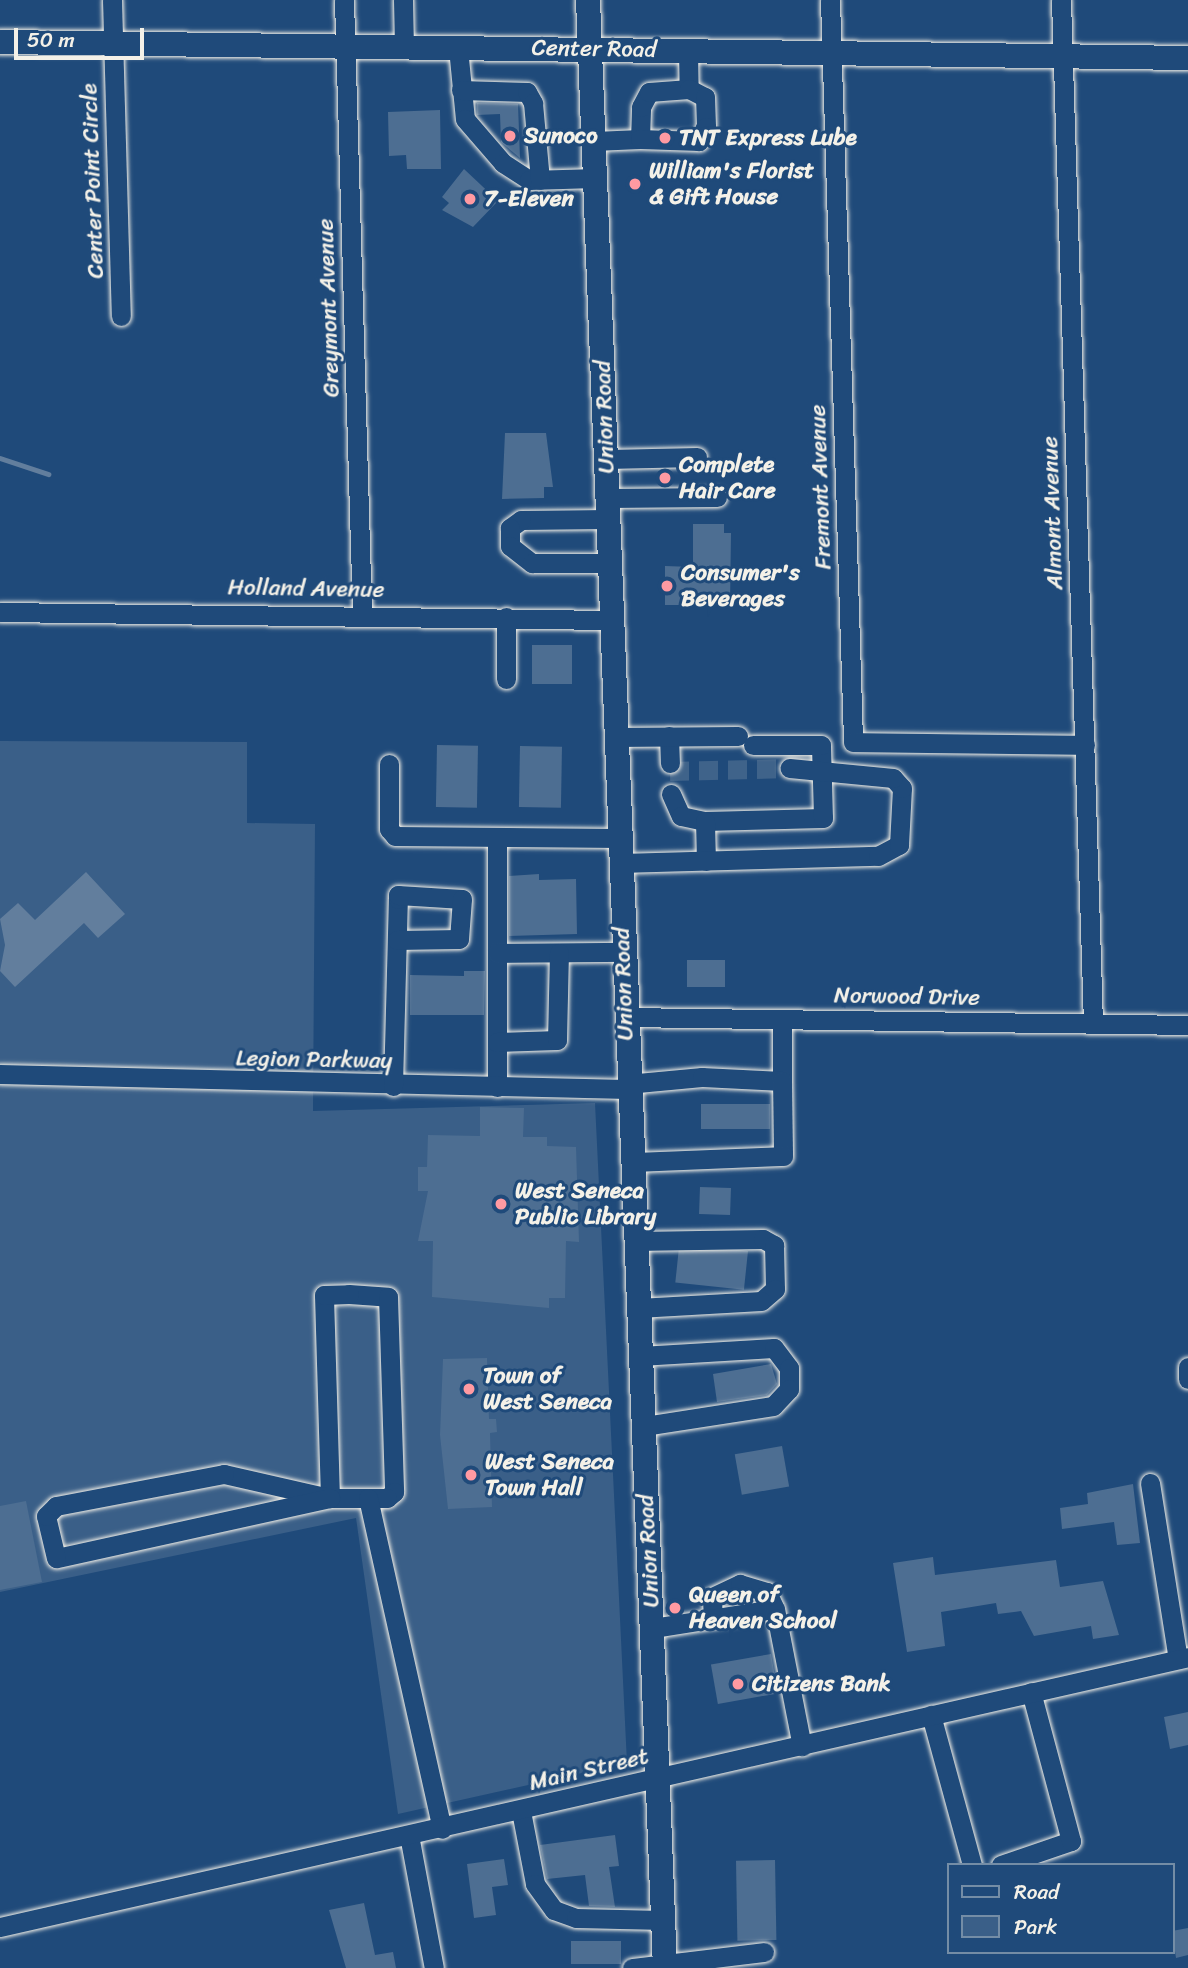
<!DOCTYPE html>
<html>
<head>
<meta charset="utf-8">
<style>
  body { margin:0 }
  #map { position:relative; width:1188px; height:1968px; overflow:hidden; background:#1f4a7a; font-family:Sriracha,sans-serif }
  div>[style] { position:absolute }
  .green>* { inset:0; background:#3a5f88 }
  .water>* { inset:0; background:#627e9d }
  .stream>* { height:5px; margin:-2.5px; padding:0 2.5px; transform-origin:2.5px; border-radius:2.5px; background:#627e9d }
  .building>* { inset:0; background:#4d6e92; transform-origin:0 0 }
  .minor-tunnel>* { height:19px; margin-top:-9.5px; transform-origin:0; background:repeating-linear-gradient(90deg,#3f638a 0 19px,transparent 0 29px) }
  .roads { filter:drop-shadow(0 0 2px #f4f1e8) drop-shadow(0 0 2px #f4f1e8) }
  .minor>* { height:19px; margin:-9.5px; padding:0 9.5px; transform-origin:9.5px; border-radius:9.5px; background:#1f4a7a }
  .major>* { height:24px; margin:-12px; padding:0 12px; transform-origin:12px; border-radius:12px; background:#1f4a7a }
  .dots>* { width:19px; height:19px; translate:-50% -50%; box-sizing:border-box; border:4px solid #1f4a7a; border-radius:50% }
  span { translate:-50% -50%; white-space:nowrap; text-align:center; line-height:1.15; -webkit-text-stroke:6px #1f4a7a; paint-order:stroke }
  .street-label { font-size:23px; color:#f4f1e8 }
  .poi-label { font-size:23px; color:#f4f1e8; font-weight:700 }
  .left { translate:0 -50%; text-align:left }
  .legend { position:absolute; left:947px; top:1863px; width:228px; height:91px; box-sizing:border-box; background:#1f4a7a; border:2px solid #748da6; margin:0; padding:9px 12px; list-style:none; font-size:21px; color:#f4f1e8 }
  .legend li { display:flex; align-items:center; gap:14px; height:35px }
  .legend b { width:35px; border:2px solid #748da6 }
  .scale { position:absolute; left:14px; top:28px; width:130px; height:32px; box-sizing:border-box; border:4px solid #f4f1e8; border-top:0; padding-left:9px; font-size:21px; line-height:24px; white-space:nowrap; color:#f4f1e8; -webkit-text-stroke:5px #1f4a7a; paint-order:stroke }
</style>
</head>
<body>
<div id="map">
  <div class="green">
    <div style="clip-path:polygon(0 741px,247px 742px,247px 823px,315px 824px,313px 1111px,595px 1103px,627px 1763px,398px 1814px,356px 1518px,0 1592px)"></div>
  </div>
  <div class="water">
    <div style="clip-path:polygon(86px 872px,125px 914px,98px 938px,84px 923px,15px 987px,0 971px,5px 945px,0 919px,18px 903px,35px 920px)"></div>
  </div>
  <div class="stream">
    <div style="left:0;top:458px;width:51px;rotate:18.4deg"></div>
  </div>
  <div class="building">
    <div style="clip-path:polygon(477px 103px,518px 104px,520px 158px,501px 142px,500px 114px,477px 115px)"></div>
    <div style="clip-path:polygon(440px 110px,441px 169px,407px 169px,406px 155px,389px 156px,388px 112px)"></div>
    <div style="clip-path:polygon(464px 169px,498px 201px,473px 227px,442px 210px,449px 203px,442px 197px)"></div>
    <div style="clip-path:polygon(505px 433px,546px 433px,553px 487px,544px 487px,544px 498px,502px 499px)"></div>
    <div style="clip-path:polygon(693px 524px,724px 524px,724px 533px,731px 533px,730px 605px,665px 605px,665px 566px,693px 567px)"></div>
    <div style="left:532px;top:645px;width:40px;height:39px"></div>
    <div style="left:437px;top:745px;width:41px;height:62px;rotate:1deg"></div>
    <div style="left:520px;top:746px;width:42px;height:61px;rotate:1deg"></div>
    <div style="clip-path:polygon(539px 874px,539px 880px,576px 879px,577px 934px,509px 936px,509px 876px)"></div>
    <div style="left:725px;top:960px;width:27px;height:38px;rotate:90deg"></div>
    <div style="clip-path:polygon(464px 971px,485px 971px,484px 1015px,410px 1015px,410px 975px,464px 976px)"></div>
    <div style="left:770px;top:1104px;width:25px;height:69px;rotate:90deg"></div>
    <div style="clip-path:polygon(480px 1107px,524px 1108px,523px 1137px,547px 1137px,547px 1146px,576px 1147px,579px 1242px,566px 1241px,565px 1298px,549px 1298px,549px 1308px,432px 1297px,433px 1241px,418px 1241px,428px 1191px,418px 1191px,418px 1167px,427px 1167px,428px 1135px,480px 1136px)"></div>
    <div style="left:700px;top:1187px;width:31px;height:27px;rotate:2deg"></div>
    <div style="left:748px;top:1251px;width:39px;height:69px;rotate:96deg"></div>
    <div style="clip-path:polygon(487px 1358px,489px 1419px,496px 1419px,497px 1432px,490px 1433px,492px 1507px,448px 1509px,440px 1435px,443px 1359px)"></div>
    <div style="clip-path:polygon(771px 1364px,777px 1384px,767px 1395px,717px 1402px,713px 1374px)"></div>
    <div style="left:782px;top:1446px;width:41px;height:48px;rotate:80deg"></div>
    <div style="clip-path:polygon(1133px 1484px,1140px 1543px,1117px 1545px,1114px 1522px,1062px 1529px,1060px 1508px,1088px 1504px,1087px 1493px)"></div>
    <div style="clip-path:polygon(26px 1501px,42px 1582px,0 1590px,0 1506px)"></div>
    <div style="clip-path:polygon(933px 1557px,935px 1575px,1056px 1560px,1060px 1587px,1103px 1581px,1119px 1635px,1093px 1639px,1091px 1626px,1034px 1636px,1021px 1611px,998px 1614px,996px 1603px,941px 1612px,945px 1646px,907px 1652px,893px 1563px)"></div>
    <div style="left:771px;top:1654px;width:40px;height:61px;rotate:80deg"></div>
    <div style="clip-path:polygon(1188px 1712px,1188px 1745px,1170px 1749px,1164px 1717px)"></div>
    <div style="clip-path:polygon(615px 1835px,619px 1866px,609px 1867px,615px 1907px,589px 1906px,585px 1875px,547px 1879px,540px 1845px)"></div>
    <div style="clip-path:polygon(504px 1859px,508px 1885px,492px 1887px,496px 1915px,474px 1918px,467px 1864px)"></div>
    <div style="left:775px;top:1860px;width:80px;height:39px;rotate:89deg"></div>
    <div style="clip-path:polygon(364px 1903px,375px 1955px,393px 1952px,396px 1968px,346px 1968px,329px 1910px)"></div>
    <div style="clip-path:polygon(1188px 1928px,1188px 1955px,1176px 1958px,1172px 1931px)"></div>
    <div style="left:621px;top:1941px;width:23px;height:50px;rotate:90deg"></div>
  </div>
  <div class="minor-tunnel">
    <div style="left:670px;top:771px;width:119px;rotate:-1.4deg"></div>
  </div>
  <div class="roads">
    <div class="minor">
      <div style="left:112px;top:0;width:316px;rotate:88.4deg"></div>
      <div style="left:344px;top:0;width:614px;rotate:88.32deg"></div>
      <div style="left:403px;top:0;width:47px;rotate:88.8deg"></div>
      <div style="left:830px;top:0;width:742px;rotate:88.22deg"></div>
      <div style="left:853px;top:742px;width:232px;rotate:0.7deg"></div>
      <div style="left:1061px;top:0;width:1024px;rotate:88.21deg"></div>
      <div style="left:458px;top:48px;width:71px;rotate:84.4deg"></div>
      <div style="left:465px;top:119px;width:58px;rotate:49.2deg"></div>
      <div style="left:503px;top:163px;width:31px;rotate:33deg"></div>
      <div style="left:529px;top:180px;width:67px;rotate:-1.7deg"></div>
      <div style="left:688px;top:50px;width:39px;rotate:89deg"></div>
      <div style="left:461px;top:90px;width:66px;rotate:1.7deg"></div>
      <div style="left:527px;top:92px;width:13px;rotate:61deg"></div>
      <div style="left:533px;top:103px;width:77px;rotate:84.8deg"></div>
      <div style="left:594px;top:141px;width:46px;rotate:-2.5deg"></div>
      <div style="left:640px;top:139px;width:32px;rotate:-88deg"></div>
      <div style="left:641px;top:107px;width:17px;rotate:-62deg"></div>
      <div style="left:649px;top:92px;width:40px;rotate:-4.3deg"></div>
      <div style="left:689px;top:89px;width:18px;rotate:27deg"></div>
      <div style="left:705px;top:97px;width:30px;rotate:88deg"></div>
      <div style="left:706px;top:127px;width:16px;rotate:117deg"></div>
      <div style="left:699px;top:141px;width:59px;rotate:-178.1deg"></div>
      <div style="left:607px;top:459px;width:90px;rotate:-1.3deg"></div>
      <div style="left:608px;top:498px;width:109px;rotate:-0.5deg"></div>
      <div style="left:608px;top:519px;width:87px;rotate:179.3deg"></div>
      <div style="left:521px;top:520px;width:14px;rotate:144deg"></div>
      <div style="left:510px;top:528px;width:18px;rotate:90deg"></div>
      <div style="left:510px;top:546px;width:28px;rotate:38deg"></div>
      <div style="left:532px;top:563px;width:78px"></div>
      <div style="left:0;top:612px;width:612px;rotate:0.75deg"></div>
      <div style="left:506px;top:617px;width:62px;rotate:90deg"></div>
      <div style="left:669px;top:736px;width:27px;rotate:88deg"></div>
      <div style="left:615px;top:737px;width:123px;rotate:-0.5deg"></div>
      <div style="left:389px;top:764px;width:65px;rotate:90deg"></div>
      <div style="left:389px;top:829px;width:9px;rotate:49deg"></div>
      <div style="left:395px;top:836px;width:224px;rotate:0.5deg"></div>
      <div style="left:671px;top:794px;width:24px;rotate:66deg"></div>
      <div style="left:681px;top:816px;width:25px;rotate:12deg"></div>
      <div style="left:705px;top:821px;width:118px;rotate:-1.5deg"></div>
      <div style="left:823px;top:818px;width:73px;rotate:-91.6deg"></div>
      <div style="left:821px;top:745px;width:68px;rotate:180deg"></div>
      <div style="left:705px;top:821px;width:40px;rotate:88.6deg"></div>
      <div style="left:497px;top:837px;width:250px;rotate:90deg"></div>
      <div style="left:620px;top:863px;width:258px;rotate:-1.6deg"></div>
      <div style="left:878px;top:856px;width:24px;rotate:-28deg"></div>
      <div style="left:899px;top:845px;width:57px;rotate:-87deg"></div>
      <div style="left:902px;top:788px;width:13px;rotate:-132deg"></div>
      <div style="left:893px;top:778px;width:104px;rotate:-174.5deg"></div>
      <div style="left:497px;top:953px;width:126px;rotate:-0.5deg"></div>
      <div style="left:625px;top:1017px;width:563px;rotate:0.81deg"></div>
      <div style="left:782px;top:1019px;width:62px;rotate:90deg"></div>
      <div style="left:497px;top:1042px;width:60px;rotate:-1.9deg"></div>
      <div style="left:557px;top:1040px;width:87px;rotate:-88.7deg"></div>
      <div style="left:0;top:1074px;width:627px;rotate:1.37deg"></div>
      <div style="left:627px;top:1084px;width:75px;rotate:-5.3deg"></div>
      <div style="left:702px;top:1077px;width:80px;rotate:2.9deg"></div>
      <div style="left:782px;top:1081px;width:75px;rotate:89.2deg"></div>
      <div style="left:783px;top:1156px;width:152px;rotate:177.7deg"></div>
      <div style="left:393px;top:1086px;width:187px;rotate:-88.5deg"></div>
      <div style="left:398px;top:899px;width:4px;rotate:-90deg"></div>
      <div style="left:398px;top:895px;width:64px;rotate:3.6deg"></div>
      <div style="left:462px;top:899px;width:40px;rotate:94.3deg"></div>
      <div style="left:459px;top:939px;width:62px;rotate:179.1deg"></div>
      <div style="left:635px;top:1241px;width:128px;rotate:-0.9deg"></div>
      <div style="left:763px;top:1239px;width:13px;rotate:29deg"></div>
      <div style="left:774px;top:1245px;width:44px;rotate:88.7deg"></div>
      <div style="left:775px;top:1289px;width:18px;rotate:139deg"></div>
      <div style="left:761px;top:1301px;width:123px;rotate:176.7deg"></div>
      <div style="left:349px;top:1294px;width:39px;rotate:4deg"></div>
      <div style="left:388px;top:1297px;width:195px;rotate:88.2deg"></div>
      <div style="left:394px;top:1492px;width:9px;rotate:139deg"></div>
      <div style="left:387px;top:1498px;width:57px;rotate:180deg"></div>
      <div style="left:330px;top:1498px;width:203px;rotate:-91.7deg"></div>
      <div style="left:324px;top:1295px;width:25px;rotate:-2deg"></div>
      <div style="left:640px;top:1356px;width:134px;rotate:-3.4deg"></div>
      <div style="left:774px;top:1348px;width:25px;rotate:53deg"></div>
      <div style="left:789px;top:1368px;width:21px;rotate:90deg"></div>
      <div style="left:789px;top:1389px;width:23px;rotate:133deg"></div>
      <div style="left:773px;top:1406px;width:131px;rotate:171.2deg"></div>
      <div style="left:1188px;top:1367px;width:12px;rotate:90deg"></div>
      <div style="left:224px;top:1474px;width:109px;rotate:12.8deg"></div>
      <div style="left:330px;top:1498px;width:280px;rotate:167.6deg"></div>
      <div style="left:56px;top:1558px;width:43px;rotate:-103.4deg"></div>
      <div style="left:46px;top:1516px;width:14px;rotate:-45deg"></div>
      <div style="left:56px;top:1506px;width:171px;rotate:-10.8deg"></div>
      <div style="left:1150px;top:1483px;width:178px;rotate:81deg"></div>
      <div style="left:368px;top:1498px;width:339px;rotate:77.4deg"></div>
      <div style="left:713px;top:1619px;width:22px;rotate:-93deg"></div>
      <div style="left:712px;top:1597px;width:31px;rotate:-25deg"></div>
      <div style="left:740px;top:1584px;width:28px;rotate:17deg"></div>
      <div style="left:767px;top:1592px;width:19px;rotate:65deg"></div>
      <div style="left:653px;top:1628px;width:123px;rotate:-8.9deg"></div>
      <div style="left:775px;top:1609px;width:140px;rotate:78.9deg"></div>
      <div style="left:931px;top:1715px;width:156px;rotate:74.7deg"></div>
      <div style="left:521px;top:1811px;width:74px;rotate:79.1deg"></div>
      <div style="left:535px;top:1884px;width:32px;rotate:54deg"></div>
      <div style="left:554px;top:1910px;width:23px;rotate:20deg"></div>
      <div style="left:576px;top:1918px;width:87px;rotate:1.3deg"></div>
      <div style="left:409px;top:1835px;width:135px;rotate:79.4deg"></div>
      <div style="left:1001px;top:1865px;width:74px;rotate:-18.9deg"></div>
      <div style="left:1071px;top:1841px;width:154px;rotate:-105deg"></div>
      <div style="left:0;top:1927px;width:1218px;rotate:-12.8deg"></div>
      <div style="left:632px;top:1968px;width:133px;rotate:-6.9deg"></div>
    </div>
    <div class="major">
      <div style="left:588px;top:0;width:1970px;rotate:87.76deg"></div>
      <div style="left:0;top:42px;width:1188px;rotate:0.77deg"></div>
    </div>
  </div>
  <div class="dots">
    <div style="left:510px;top:136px;background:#ff9aa2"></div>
    <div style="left:665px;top:138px;background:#ff9aa2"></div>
    <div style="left:635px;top:184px;background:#ff9aa2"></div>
    <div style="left:470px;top:199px;background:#ff9aa2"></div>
    <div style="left:665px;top:478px;background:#ff9aa2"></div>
    <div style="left:667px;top:586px;background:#ff9aa2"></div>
    <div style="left:501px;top:1204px;background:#ff9aa2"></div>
    <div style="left:469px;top:1389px;background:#ff9aa2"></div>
    <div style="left:471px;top:1475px;background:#ff9aa2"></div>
    <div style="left:675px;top:1608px;background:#ff9aa2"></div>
    <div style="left:738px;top:1684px;background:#ff9aa2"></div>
  </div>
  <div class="street-label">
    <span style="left:594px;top:49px;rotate:1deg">Center Road</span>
    <span style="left:93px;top:181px;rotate:-92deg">Center Point Circle</span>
    <span style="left:329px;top:308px;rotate:-92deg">Greymont Avenue</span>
    <span style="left:605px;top:417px;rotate:-92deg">Union Road</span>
    <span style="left:821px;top:487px;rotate:-92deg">Fremont Avenue</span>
    <span style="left:1053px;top:513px;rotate:-92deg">Almont Avenue</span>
    <span style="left:306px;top:589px;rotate:1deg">Holland Avenue</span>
    <span style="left:624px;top:984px;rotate:-92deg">Union Road</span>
    <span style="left:907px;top:997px;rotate:1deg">Norwood Drive</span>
    <span style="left:314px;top:1060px;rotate:1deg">Legion Parkway</span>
    <span style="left:649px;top:1551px;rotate:-93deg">Union Road</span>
    <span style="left:589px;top:1770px;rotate:-13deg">Main Street</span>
  </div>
  <div class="poi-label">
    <span class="left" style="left:524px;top:136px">Sunoco</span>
    <span class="left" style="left:679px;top:138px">TNT Express Lube</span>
    <span class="left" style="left:649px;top:184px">William's Florist<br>&amp; Gift House</span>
    <span class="left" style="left:484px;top:199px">7-Eleven</span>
    <span class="left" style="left:679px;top:478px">Complete<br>Hair Care</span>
    <span class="left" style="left:681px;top:586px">Consumer's<br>Beverages</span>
    <span class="left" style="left:515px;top:1204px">West Seneca<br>Public Library</span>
    <span class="left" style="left:483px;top:1389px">Town of<br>West Seneca</span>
    <span class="left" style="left:485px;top:1475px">West Seneca<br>Town Hall</span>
    <span class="left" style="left:689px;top:1608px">Queen of<br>Heaven School</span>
    <span class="left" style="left:752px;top:1684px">Citizens Bank</span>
  </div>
  <ul class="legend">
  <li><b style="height:9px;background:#1f4a7a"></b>Road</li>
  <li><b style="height:19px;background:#3a5f88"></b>Park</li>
  </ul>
  <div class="scale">50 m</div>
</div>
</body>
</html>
